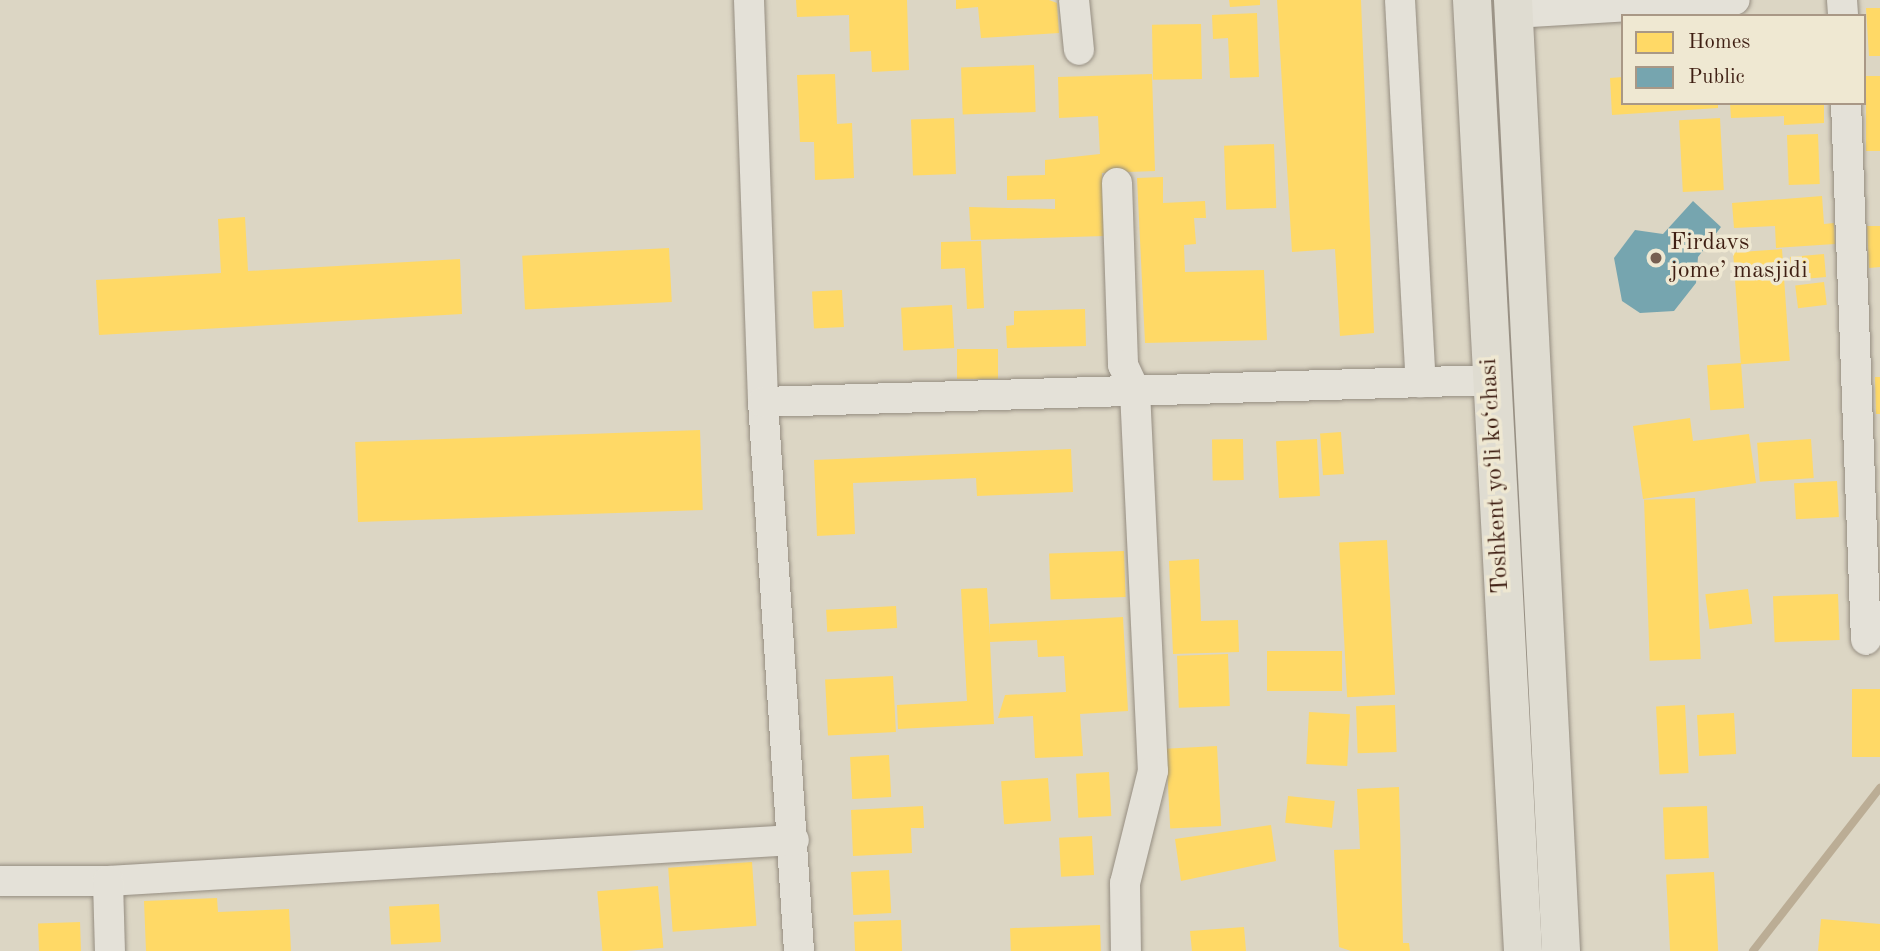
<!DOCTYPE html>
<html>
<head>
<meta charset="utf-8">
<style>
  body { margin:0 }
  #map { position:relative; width:1880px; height:951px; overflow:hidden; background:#dcd6c4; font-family:"Old Standard TT",serif }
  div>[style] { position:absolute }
  .homes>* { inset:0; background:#ffd966; transform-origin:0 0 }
  .public>* { inset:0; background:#76a5af }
  .stream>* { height:8px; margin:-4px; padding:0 4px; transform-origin:4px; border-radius:4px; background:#bbad95 }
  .roads { filter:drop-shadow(0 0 2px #958d81) drop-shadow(0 0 2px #958d81) }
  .minor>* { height:30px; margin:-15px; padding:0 15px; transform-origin:15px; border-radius:15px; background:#e4e1d8 }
  .highway>* { height:38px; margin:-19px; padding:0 19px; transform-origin:19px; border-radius:19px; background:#dfdcd1 }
  .dots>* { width:19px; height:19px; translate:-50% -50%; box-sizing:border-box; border:4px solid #efe8d2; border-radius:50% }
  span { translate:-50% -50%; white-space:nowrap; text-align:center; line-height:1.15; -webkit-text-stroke:7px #efe8d2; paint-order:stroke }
  .poi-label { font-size:24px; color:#3f1f13 }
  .left { translate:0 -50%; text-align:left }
  .street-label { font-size:24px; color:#3f1f13 }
  .legend { position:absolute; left:1621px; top:14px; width:245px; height:91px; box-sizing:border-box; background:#efe8d2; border:2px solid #a99886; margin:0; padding:9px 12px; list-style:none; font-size:21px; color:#3f1f13 }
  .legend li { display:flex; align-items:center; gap:14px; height:35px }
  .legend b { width:35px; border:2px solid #a99886 }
</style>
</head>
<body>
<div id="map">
  <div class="homes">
    <div style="clip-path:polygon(796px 0,907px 0,909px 70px,872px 72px,871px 51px,850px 52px,849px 15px,797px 17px)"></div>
    <div style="clip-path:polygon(956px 0,1049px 0,1057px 3px,1059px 33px,981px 38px,978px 7px,956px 9px)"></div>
    <div style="clip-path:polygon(1229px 0,1260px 0,1260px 5px,1230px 7px)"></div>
    <div style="clip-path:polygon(1277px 0,1361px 0,1374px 333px,1340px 336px,1335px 249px,1292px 252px)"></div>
    <div style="clip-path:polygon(1866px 8px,1880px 8px,1880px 56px,1869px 56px)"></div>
    <div style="clip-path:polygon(1257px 13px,1259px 77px,1230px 78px,1228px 38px,1213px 39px,1212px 15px)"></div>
    <div style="left:1201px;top:24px;width:55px;height:49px;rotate:89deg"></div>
    <div style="left:1034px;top:65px;width:47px;height:73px;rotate:88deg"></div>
    <div style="clip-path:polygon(835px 74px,837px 124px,852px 123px,854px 178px,815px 180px,814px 142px,800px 142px,797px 75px)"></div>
    <div style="clip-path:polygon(1152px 74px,1155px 171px,1102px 173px,1104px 236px,971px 240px,969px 207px,1055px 209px,1055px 199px,1007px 200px,1007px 176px,1045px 175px,1045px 160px,1100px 154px,1098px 116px,1059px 118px,1058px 77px)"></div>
    <div style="left:1866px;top:76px;width:14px;height:75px"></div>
    <div style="clip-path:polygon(1623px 77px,1623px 103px,1718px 103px,1718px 108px,1612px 115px,1610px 78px)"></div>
    <div style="clip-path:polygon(1730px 103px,1824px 103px,1824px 123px,1784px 125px,1784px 116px,1731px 118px)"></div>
    <div style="left:954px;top:118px;width:56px;height:43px;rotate:88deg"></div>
    <div style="left:1720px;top:118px;width:72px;height:41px;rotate:87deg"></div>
    <div style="left:1818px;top:134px;width:50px;height:31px;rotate:88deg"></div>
    <div style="left:1274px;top:144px;width:64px;height:50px;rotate:88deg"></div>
    <div style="clip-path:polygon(1163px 177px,1163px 203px,1205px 201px,1206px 218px,1194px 218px,1196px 244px,1184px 245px,1185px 272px,1264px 270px,1267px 340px,1145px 343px,1137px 178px)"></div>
    <div style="clip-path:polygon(1822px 196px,1824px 224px,1834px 223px,1835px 244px,1776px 248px,1775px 226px,1734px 228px,1732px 203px)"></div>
    <div style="clip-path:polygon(245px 217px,248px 271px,460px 259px,462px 314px,99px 335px,96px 280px,221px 273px,218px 219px)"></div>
    <div style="clip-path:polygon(1867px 226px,1880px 226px,1880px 267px,1869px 268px)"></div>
    <div style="clip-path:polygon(981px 241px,984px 308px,967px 309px,965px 268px,941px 269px,941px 242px)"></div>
    <div style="left:669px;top:248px;width:54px;height:147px;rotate:87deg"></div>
    <div style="left:1782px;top:249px;width:112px;height:49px;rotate:86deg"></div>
    <div style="left:1824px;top:254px;width:23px;height:34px;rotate:85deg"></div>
    <div style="left:1824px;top:282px;width:23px;height:29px;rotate:83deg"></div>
    <div style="left:842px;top:290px;width:37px;height:30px;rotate:87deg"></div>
    <div style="left:952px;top:305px;width:43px;height:51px;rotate:87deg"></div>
    <div style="clip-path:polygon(1085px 309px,1086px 346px,1007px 348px,1006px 326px,1014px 325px,1014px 311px)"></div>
    <div style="left:998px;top:349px;width:30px;height:41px;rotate:90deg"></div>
    <div style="left:1741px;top:363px;width:45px;height:34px;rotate:86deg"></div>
    <div style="clip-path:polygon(1875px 377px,1880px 377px,1880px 414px,1876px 414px)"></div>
    <div style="clip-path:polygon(1690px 418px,1693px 441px,1749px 434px,1756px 483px,1643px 499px,1633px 426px)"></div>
    <div style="left:700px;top:430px;width:80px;height:345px;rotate:88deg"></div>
    <div style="left:1341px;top:432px;width:42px;height:21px;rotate:86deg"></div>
    <div style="left:1243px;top:439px;width:41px;height:31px;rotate:89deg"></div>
    <div style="left:1317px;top:439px;width:57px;height:41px;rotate:87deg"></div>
    <div style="left:1811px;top:439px;width:39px;height:54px;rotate:86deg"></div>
    <div style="clip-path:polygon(1071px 449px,1073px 492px,977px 496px,976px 478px,853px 483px,855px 534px,817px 536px,814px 460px)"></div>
    <div style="left:1837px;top:481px;width:36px;height:43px;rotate:87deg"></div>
    <div style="left:1695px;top:498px;width:161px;height:51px;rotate:88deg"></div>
    <div style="left:1387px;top:540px;width:155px;height:48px;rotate:87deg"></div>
    <div style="left:1124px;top:551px;width:46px;height:75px;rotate:88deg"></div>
    <div style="clip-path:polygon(1199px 559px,1201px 621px,1238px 620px,1239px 652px,1173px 654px,1169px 561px)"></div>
    <div style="clip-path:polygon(987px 588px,990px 635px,990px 624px,1123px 617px,1128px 711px,1080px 714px,1083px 756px,1035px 758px,1033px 716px,998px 718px,1005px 695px,1066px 692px,1064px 656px,1038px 657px,1037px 640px,990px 642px,994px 724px,898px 729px,897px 705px,967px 701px,961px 589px)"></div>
    <div style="left:1748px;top:589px;width:35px;height:43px;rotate:83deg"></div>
    <div style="left:1838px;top:594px;width:46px;height:65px;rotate:88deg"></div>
    <div style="left:896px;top:606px;width:22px;height:70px;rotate:87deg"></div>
    <div style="left:1342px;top:651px;width:40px;height:75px;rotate:90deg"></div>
    <div style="left:1228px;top:654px;width:52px;height:51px;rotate:88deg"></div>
    <div style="left:893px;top:676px;width:56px;height:68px;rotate:87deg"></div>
    <div style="left:1852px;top:689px;width:28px;height:68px"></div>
    <div style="left:1395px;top:705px;width:47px;height:39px;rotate:88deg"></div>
    <div style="left:1685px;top:705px;width:68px;height:29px;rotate:87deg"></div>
    <div style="left:1309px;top:712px;width:41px;height:52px;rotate:3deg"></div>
    <div style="left:1734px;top:713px;width:41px;height:37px;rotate:87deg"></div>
    <div style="left:1217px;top:746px;width:80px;height:51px;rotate:87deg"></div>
    <div style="left:889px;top:755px;width:42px;height:39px;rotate:87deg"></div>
    <div style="left:1109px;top:772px;width:44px;height:33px;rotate:87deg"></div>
    <div style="left:1048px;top:778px;width:43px;height:47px;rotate:86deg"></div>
    <div style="clip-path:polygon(1399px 787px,1403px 943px,1409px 943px,1410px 951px,1351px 951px,1339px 947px,1334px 850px,1360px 849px,1357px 789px)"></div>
    <div style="left:1288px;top:796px;width:47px;height:27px;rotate:6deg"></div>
    <div style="clip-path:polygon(923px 806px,924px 828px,911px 828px,912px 853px,853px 856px,851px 810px)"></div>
    <div style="left:1707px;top:806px;width:52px;height:44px;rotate:88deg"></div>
    <div style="clip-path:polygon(1271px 825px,1276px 861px,1181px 881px,1175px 839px)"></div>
    <div style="left:1092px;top:836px;width:39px;height:33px;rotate:87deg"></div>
    <div style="left:752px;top:862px;width:64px;height:84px;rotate:86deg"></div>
    <div style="left:889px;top:870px;width:43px;height:38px;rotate:87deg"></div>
    <div style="left:1714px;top:872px;width:79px;height:48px;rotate:87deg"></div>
    <div style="left:658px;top:886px;width:62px;height:61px;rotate:85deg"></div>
    <div style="clip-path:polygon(217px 898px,218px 912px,289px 909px,291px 951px,146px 951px,144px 901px)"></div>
    <div style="left:439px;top:904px;width:38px;height:50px;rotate:87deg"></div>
    <div style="clip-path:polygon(1821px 919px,1880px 924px,1880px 951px,1818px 951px)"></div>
    <div style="left:901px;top:920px;width:31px;height:47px;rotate:88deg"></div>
    <div style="left:80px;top:922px;width:29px;height:42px;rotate:88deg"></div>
    <div style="left:1100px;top:925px;width:26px;height:90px;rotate:88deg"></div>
    <div style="clip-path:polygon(1244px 927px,1246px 951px,1192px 951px,1190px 931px)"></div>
  </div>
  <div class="public">
    <div style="clip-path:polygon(1693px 201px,1721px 227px,1698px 257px,1696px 283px,1674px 311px,1640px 313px,1622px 301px,1614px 258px,1635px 230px,1663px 234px)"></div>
  </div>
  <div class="stream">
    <div style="left:1753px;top:951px;width:207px;rotate:-52.1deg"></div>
  </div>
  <div class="roads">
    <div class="minor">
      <div style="left:749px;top:0;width:402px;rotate:88deg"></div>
      <div style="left:763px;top:402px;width:550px;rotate:86.25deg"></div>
      <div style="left:1074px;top:0;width:50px;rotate:84.3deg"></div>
      <div style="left:1400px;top:0;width:383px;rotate:86.9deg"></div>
      <div style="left:1842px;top:0;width:16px;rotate:86deg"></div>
      <div style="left:1514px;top:13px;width:221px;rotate:-3.4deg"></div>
      <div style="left:1846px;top:103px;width:537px;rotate:87.87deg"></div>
      <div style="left:1117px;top:183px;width:182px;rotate:88.1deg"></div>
      <div style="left:1123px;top:365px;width:29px;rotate:65deg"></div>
      <div style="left:1135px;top:391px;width:380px;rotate:87.3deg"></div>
      <div style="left:1153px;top:771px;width:115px;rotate:104deg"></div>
      <div style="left:1125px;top:883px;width:68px;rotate:89.2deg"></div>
      <div style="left:763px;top:402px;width:728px;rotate:-1.73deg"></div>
      <div style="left:0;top:881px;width:108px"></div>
      <div style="left:108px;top:881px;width:687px;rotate:-3.42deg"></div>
      <div style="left:108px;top:881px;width:70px;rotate:88.4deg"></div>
    </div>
    <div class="highway">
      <div style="left:1472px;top:0;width:952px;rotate:86.93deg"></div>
      <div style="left:1513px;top:0;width:952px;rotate:87.11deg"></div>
    </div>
  </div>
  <div class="dots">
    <div style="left:1656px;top:258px;background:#765f51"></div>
  </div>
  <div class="poi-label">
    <span class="left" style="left:1670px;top:258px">Firdavs<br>jome’ masjidi</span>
  </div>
  <div class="street-label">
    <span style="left:1496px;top:476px;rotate:-93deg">Toshkent yo‘li ko‘chasi</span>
  </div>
  <ul class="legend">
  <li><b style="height:19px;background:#ffd966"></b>Homes</li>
  <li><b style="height:19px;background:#76a5af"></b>Public</li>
  </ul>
</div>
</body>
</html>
